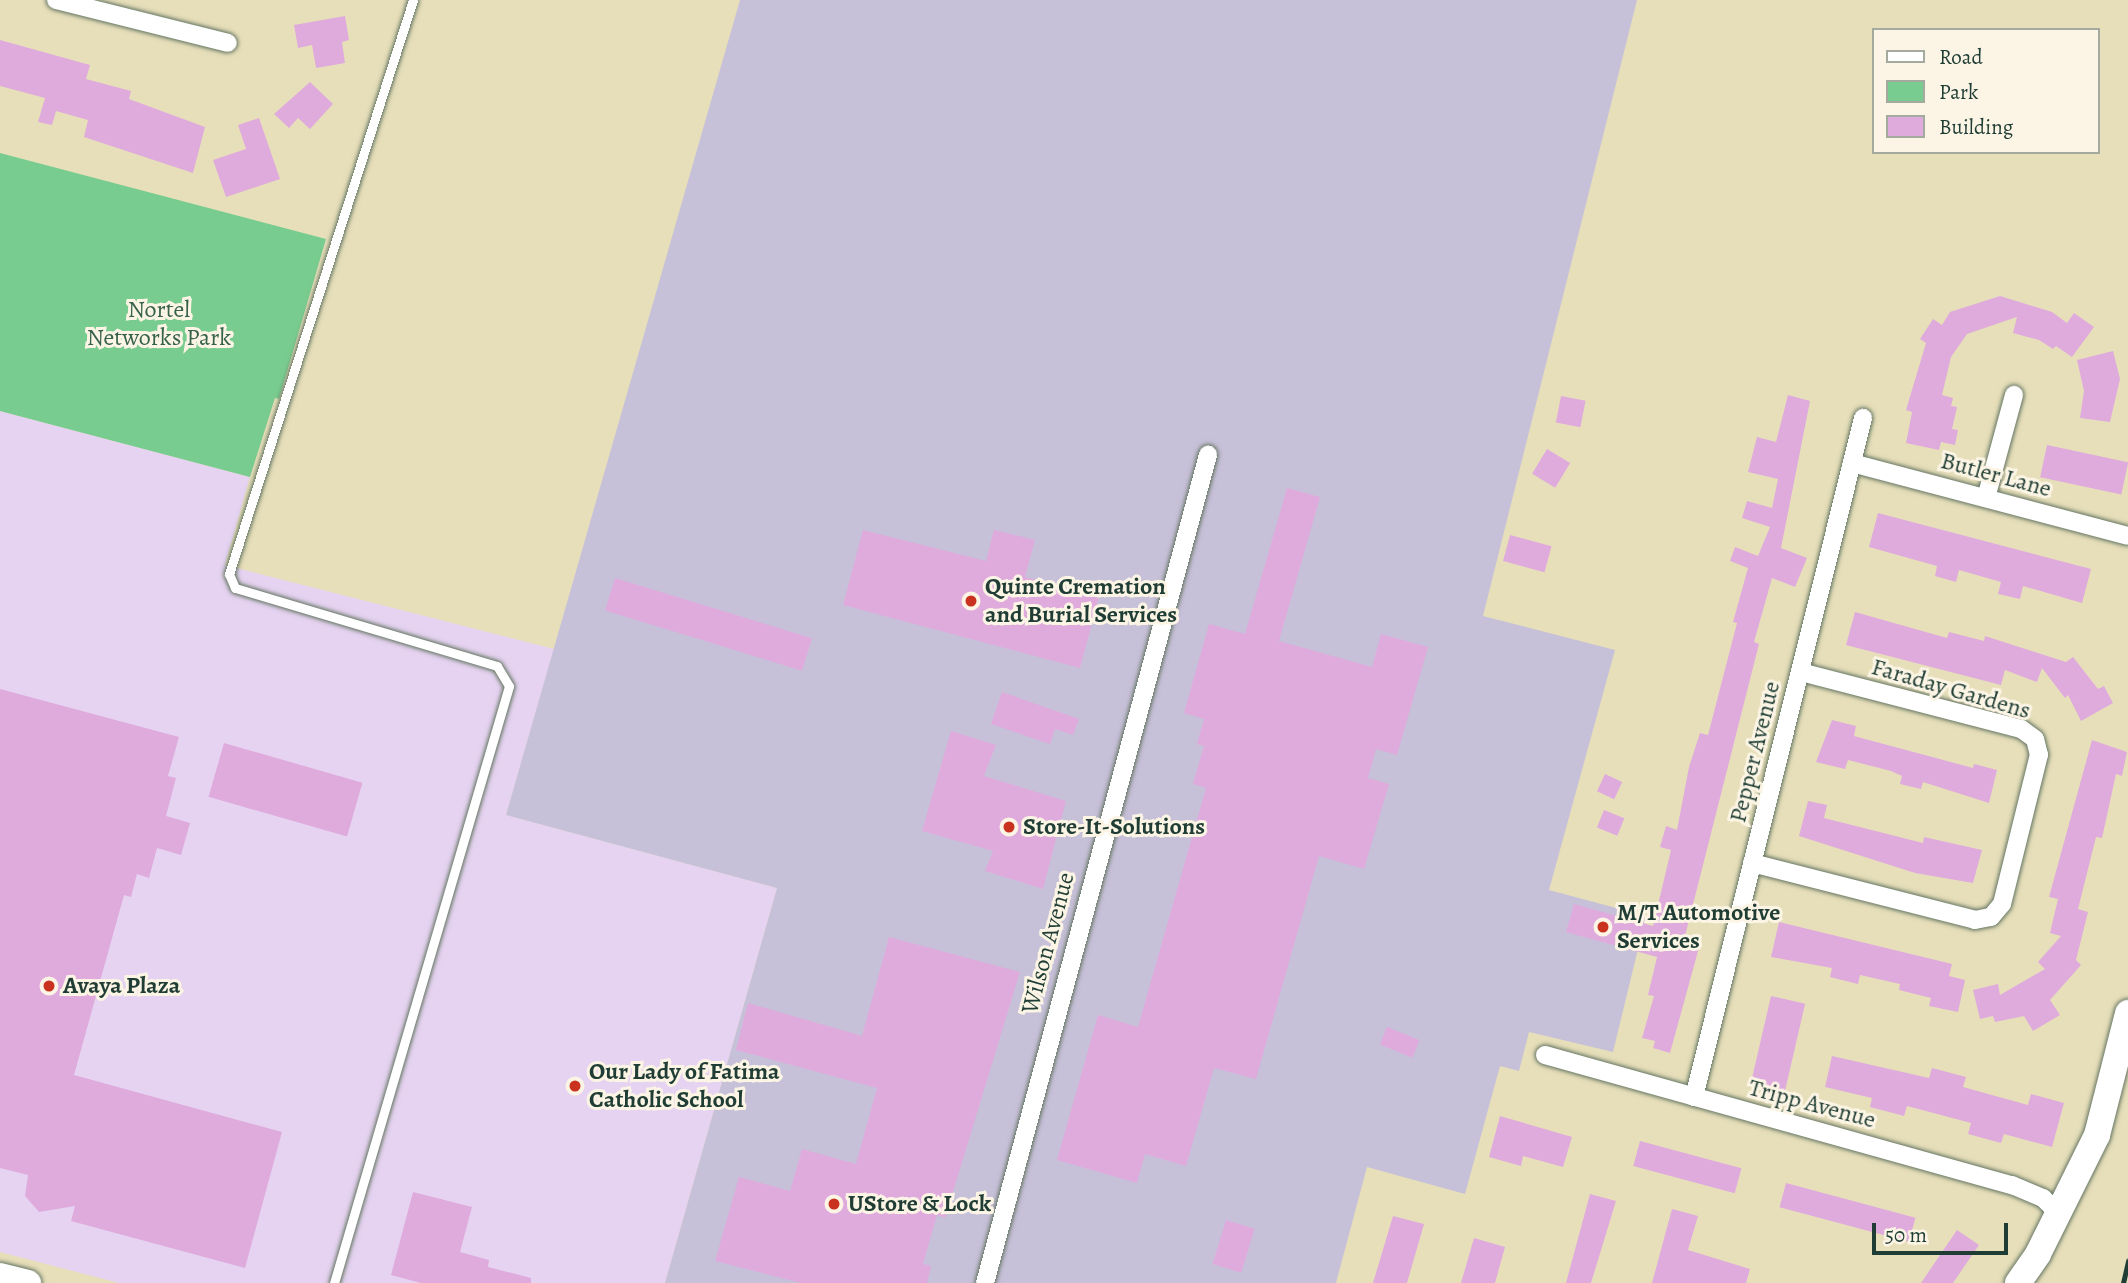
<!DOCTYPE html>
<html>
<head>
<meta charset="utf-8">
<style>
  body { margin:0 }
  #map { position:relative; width:2128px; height:1283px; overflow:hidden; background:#e7dfba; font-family:Alegreya,serif }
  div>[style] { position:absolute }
  .built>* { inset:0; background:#e5d3f1 }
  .industrial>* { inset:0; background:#c7c0d9 }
  .green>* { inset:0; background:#79cc8f }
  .building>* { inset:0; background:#dfabdd; transform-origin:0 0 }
  .roads { filter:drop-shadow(0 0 2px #657663) drop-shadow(0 0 2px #657663) }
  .lane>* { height:9px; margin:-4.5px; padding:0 4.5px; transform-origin:4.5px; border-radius:4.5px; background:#fff }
  .street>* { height:18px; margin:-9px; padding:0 9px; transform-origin:9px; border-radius:9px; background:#fff }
  .secondary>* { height:26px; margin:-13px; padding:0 13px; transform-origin:13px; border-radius:13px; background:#fff }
  .rail>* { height:5px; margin:-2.5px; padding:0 2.5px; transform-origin:2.5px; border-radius:2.5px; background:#1f3d34 }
  .dots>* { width:19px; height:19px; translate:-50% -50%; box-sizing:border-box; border:4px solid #fcf5e5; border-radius:50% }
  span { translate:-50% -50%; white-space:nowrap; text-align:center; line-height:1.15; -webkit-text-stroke:6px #fcf5e5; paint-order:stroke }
  .park-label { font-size:24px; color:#36614b }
  .street-label { font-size:24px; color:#1f3d34 }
  .poi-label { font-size:24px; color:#1f3d34; font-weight:700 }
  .left { translate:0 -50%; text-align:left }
  .legend { position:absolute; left:1872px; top:28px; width:228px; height:126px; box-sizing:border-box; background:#fcf5e5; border:2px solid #a4ab9e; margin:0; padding:9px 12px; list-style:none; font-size:21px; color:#1f3d34 }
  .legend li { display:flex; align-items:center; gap:14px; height:35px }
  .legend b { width:35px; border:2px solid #a4ab9e }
  .scale { position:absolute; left:1872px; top:1223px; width:136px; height:32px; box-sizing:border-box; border:4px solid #1f3d34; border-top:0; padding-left:9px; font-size:21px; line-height:24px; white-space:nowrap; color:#1f3d34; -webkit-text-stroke:5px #fcf5e5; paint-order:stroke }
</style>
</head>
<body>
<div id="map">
  <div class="built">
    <div style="clip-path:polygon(0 411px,250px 477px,225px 565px,554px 649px,506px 815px,777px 888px,665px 1283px,119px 1283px,0 1252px)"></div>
  </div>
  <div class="industrial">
    <div style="clip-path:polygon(740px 0,1637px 0,1483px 616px,1615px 650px,1549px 890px,1646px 916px,1613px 1052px,1529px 1032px,1519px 1071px,1500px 1066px,1465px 1194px,1367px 1167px,1336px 1283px,665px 1283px,777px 888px,506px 815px)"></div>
  </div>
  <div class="green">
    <div style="clip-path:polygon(0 153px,326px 239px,279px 399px,275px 398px,250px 477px,0 411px)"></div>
  </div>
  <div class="building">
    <div style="clip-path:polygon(345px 16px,349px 40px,342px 42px,345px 63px,316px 68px,312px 45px,298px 48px,294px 25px)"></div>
    <div style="clip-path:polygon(0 40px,90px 65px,86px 79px,131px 91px,129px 99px,205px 127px,193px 173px,84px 137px,88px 120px,56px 111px,52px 125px,38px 122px,45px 98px,0 86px)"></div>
    <div style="clip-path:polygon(310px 82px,333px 104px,310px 129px,298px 118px,289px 128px,274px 114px)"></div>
    <div style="clip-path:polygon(259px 118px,280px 179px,226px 197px,213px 160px,246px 149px,238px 125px)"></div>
    <div style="clip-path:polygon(2000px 296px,2052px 312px,2067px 323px,2074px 313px,2094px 327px,2072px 357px,2056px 346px,2053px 349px,2039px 340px,2013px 333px,2017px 317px,1967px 334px,1951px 357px,1942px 395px,1953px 398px,1951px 406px,1957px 407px,1952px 429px,1958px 430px,1955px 445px,1941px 442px,1939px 450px,1906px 443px,1912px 412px,1906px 410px,1926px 343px,1920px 339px,1933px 319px,1942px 325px,1950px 312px)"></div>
    <div style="clip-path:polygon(2113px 351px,2120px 379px,2110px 422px,2080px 418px,2084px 391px,2077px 360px)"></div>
    <div style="clip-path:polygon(1788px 395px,1810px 401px,1781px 548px,1807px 558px,1795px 587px,1772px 578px,1754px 642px,1759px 644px,1684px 940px,1700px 944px,1670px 1053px,1653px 1048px,1655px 1041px,1642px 1038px,1654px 996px,1648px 995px,1657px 957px,1566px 932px,1574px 904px,1653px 926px,1671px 850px,1660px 847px,1666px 826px,1677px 830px,1689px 767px,1700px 733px,1708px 735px,1737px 623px,1733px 622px,1748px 568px,1730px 561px,1735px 547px,1758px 556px,1770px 527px,1742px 518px,1747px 501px,1772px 508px,1778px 479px,1748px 472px,1757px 437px,1776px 442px)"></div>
    <div style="left:1561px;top:396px;width:25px;height:27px;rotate:11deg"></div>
    <div style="left:2047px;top:445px;width:83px;height:33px;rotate:12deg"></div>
    <div style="left:1547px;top:449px;width:27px;height:29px;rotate:31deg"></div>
    <div style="clip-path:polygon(1287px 488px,1320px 497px,1279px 641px,1372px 667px,1381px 634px,1428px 647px,1397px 755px,1376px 749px,1368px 778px,1389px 784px,1364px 869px,1319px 856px,1256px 1079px,1214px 1068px,1186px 1166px,1145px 1154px,1137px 1183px,1057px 1160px,1098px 1015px,1138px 1027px,1206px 788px,1193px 784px,1204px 746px,1197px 744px,1204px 719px,1184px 713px,1209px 624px,1245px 634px)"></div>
    <div style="clip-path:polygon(1878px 513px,2091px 569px,2082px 603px,2023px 586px,2020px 599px,1998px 594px,2001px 582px,1959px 570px,1956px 582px,1935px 576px,1937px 566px,1869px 547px)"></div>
    <div style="clip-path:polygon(863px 530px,986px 561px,994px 530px,1035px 540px,1025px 577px,1099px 597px,1080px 668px,843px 605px)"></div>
    <div style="left:1510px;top:535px;width:43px;height:27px;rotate:15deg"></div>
    <div style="left:615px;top:578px;width:206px;height:34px;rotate:17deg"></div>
    <div style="clip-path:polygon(1855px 612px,1947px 638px,1949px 632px,1984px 641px,1985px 636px,2066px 662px,2073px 657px,2098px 689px,2104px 686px,2113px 703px,2081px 721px,2068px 695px,2065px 698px,2042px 668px,2037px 682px,2005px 670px,2001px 685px,1846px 645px)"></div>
    <div style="clip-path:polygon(0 689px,179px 737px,168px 776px,176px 778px,166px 816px,190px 823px,181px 855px,157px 848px,149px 878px,137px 874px,131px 897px,124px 895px,74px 1075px,282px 1132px,245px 1268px,71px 1221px,75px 1206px,39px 1212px,25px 1196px,28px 1175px,0 1168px)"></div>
    <div style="clip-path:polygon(1002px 692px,1079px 719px,1073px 735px,1055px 729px,1050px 744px,991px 724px)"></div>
    <div style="clip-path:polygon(1832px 720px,1856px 726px,1854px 736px,1973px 768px,1974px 764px,1997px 770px,1989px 803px,1923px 782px,1921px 789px,1900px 784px,1902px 776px,1891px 771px,1848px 760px,1845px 769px,1816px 762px)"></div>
    <div style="clip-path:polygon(951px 731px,996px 745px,984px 776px,1066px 801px,1043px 889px,985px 871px,993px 851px,922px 831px)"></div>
    <div style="clip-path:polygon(2092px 740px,2127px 752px,2122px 776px,2116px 774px,2102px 838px,2096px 837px,2078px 909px,2088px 912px,2076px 960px,2081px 965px,2050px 1000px,2060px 1015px,2033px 1031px,2024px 1016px,1995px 1022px,1993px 1016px,1980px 1019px,1973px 990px,1998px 984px,2000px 995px,2045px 969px,2038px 962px,2061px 936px,2050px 933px,2058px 899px,2049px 897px)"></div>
    <div style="left:224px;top:743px;width:144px;height:56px;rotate:16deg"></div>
    <div style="left:1605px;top:774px;width:19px;height:19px;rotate:25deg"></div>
    <div style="clip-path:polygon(1808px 801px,1827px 805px,1824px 818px,1923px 843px,1924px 837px,1982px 850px,1973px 883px,1915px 873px,1799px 836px)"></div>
    <div style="left:1604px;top:810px;width:22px;height:19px;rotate:22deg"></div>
    <div style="clip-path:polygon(1779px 922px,1952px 964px,1949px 976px,1965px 980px,1958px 1012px,1929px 1006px,1931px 998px,1899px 990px,1900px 984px,1860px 975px,1858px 984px,1830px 977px,1832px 968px,1771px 957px)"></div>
    <div style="clip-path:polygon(889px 937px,1020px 972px,945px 1218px,937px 1215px,923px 1264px,931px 1266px,927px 1283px,801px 1283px,715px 1261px,739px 1177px,790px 1191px,802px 1149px,856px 1164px,877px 1088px,736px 1050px,748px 1003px,862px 1036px)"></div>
    <div style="left:1771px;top:996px;width:35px;height:89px;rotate:13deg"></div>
    <div style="left:1387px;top:1027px;width:35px;height:19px;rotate:22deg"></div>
    <div style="clip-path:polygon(1832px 1056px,1929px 1078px,1932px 1068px,1966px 1077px,1963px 1087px,2028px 1105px,2031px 1094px,2064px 1103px,2052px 1147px,2004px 1134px,2001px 1143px,1968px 1134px,1971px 1123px,1907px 1106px,1904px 1116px,1870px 1107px,1872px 1098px,1825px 1087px)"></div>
    <div style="clip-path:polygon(1500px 1116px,1572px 1137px,1563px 1167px,1523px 1156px,1521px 1166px,1489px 1157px)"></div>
    <div style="left:1640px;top:1141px;width:105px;height:26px;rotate:15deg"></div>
    <div style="left:1786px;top:1183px;width:134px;height:25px;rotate:15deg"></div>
    <div style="clip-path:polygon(413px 1192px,472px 1207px,460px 1252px,489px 1260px,488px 1267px,531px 1278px,531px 1283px,421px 1283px,391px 1275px)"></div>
    <div style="clip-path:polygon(1590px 1194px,1616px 1201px,1591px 1283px,1566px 1283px)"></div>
    <div style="clip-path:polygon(1672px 1209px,1698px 1216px,1688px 1250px,1750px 1269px,1746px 1283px,1652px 1283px)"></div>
    <div style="clip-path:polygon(1393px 1216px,1424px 1224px,1407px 1283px,1373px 1283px)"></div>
    <div style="left:1226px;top:1220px;width:30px;height:46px;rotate:17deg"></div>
    <div style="clip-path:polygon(1957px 1230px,1979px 1245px,1953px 1283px,1921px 1283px)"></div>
    <div style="clip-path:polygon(1474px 1238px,1505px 1247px,1495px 1283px,1461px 1283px)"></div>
  </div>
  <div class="roads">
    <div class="lane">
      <div style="left:334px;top:1283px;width:622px;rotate:-73.66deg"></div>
      <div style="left:509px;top:686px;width:23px;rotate:-121deg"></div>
      <div style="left:497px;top:666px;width:273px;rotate:-163.4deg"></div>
      <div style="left:235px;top:588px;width:15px;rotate:-113deg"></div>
      <div style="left:229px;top:574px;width:603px;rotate:-72.23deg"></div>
    </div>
    <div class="street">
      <div style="left:56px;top:0;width:177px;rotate:14deg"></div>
      <div style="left:1852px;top:463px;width:285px;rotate:14.8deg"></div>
      <div style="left:1986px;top:498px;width:107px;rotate:-74.8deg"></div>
      <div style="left:1752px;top:863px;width:230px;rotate:14.3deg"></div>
      <div style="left:1975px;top:920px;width:16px;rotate:-11deg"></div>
      <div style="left:1991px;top:917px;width:17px;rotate:-50deg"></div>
      <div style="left:2002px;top:904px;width:154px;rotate:-76.1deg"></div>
      <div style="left:2039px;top:755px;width:16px;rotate:-104deg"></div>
      <div style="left:2035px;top:739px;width:17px;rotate:-144deg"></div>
      <div style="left:2021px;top:729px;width:228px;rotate:-165.5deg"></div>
      <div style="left:1545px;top:1055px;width:485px;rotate:15.6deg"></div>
      <div style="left:2012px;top:1185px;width:34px;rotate:23deg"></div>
      <div style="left:2043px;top:1198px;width:23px;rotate:45deg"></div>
      <div style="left:1694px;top:1097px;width:700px;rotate:-76.02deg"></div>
      <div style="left:985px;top:1283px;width:858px;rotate:-74.93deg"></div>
    </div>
    <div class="secondary">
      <div style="left:0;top:1276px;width:29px;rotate:14deg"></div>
      <div style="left:2018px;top:1283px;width:35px;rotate:-55deg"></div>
      <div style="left:2038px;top:1254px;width:133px;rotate:-63.6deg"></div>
      <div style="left:2097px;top:1135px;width:126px;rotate:-75.7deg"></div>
    </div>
  </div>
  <div class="rail">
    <div style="left:2123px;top:1283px;width:23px;rotate:-77deg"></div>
  </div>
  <div class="dots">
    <div style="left:971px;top:601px;background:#c8321e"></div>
    <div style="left:1009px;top:827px;background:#c8321e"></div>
    <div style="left:1603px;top:927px;background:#c8321e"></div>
    <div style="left:49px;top:986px;background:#c8321e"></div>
    <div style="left:575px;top:1086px;background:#c8321e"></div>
    <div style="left:834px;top:1204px;background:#c8321e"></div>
  </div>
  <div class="park-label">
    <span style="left:159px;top:324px">Nortel<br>Networks Park</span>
  </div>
  <div class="street-label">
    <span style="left:1996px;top:475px;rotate:15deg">Butler Lane</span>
    <span style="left:1951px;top:689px;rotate:16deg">Faraday Gardens</span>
    <span style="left:1755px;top:752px;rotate:-76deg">Pepper Avenue</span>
    <span style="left:1048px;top:943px;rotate:-75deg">Wilson Avenue</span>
    <span style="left:1812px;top:1104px;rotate:15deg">Tripp Avenue</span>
  </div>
  <div class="poi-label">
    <span class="left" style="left:985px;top:601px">Quinte Cremation<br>and Burial Services</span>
    <span class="left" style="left:1023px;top:827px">Store-It-Solutions</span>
    <span class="left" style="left:1617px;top:927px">M/T Automotive<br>Services</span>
    <span class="left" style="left:63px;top:986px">Avaya Plaza</span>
    <span class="left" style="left:589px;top:1086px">Our Lady of Fatima<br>Catholic School</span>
    <span class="left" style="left:848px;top:1204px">UStore &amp; Lock</span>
  </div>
  <ul class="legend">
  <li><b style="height:9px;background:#fff"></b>Road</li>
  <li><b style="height:19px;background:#79cc8f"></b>Park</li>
  <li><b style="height:19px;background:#dfabdd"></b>Building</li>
  </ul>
  <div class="scale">50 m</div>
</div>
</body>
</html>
